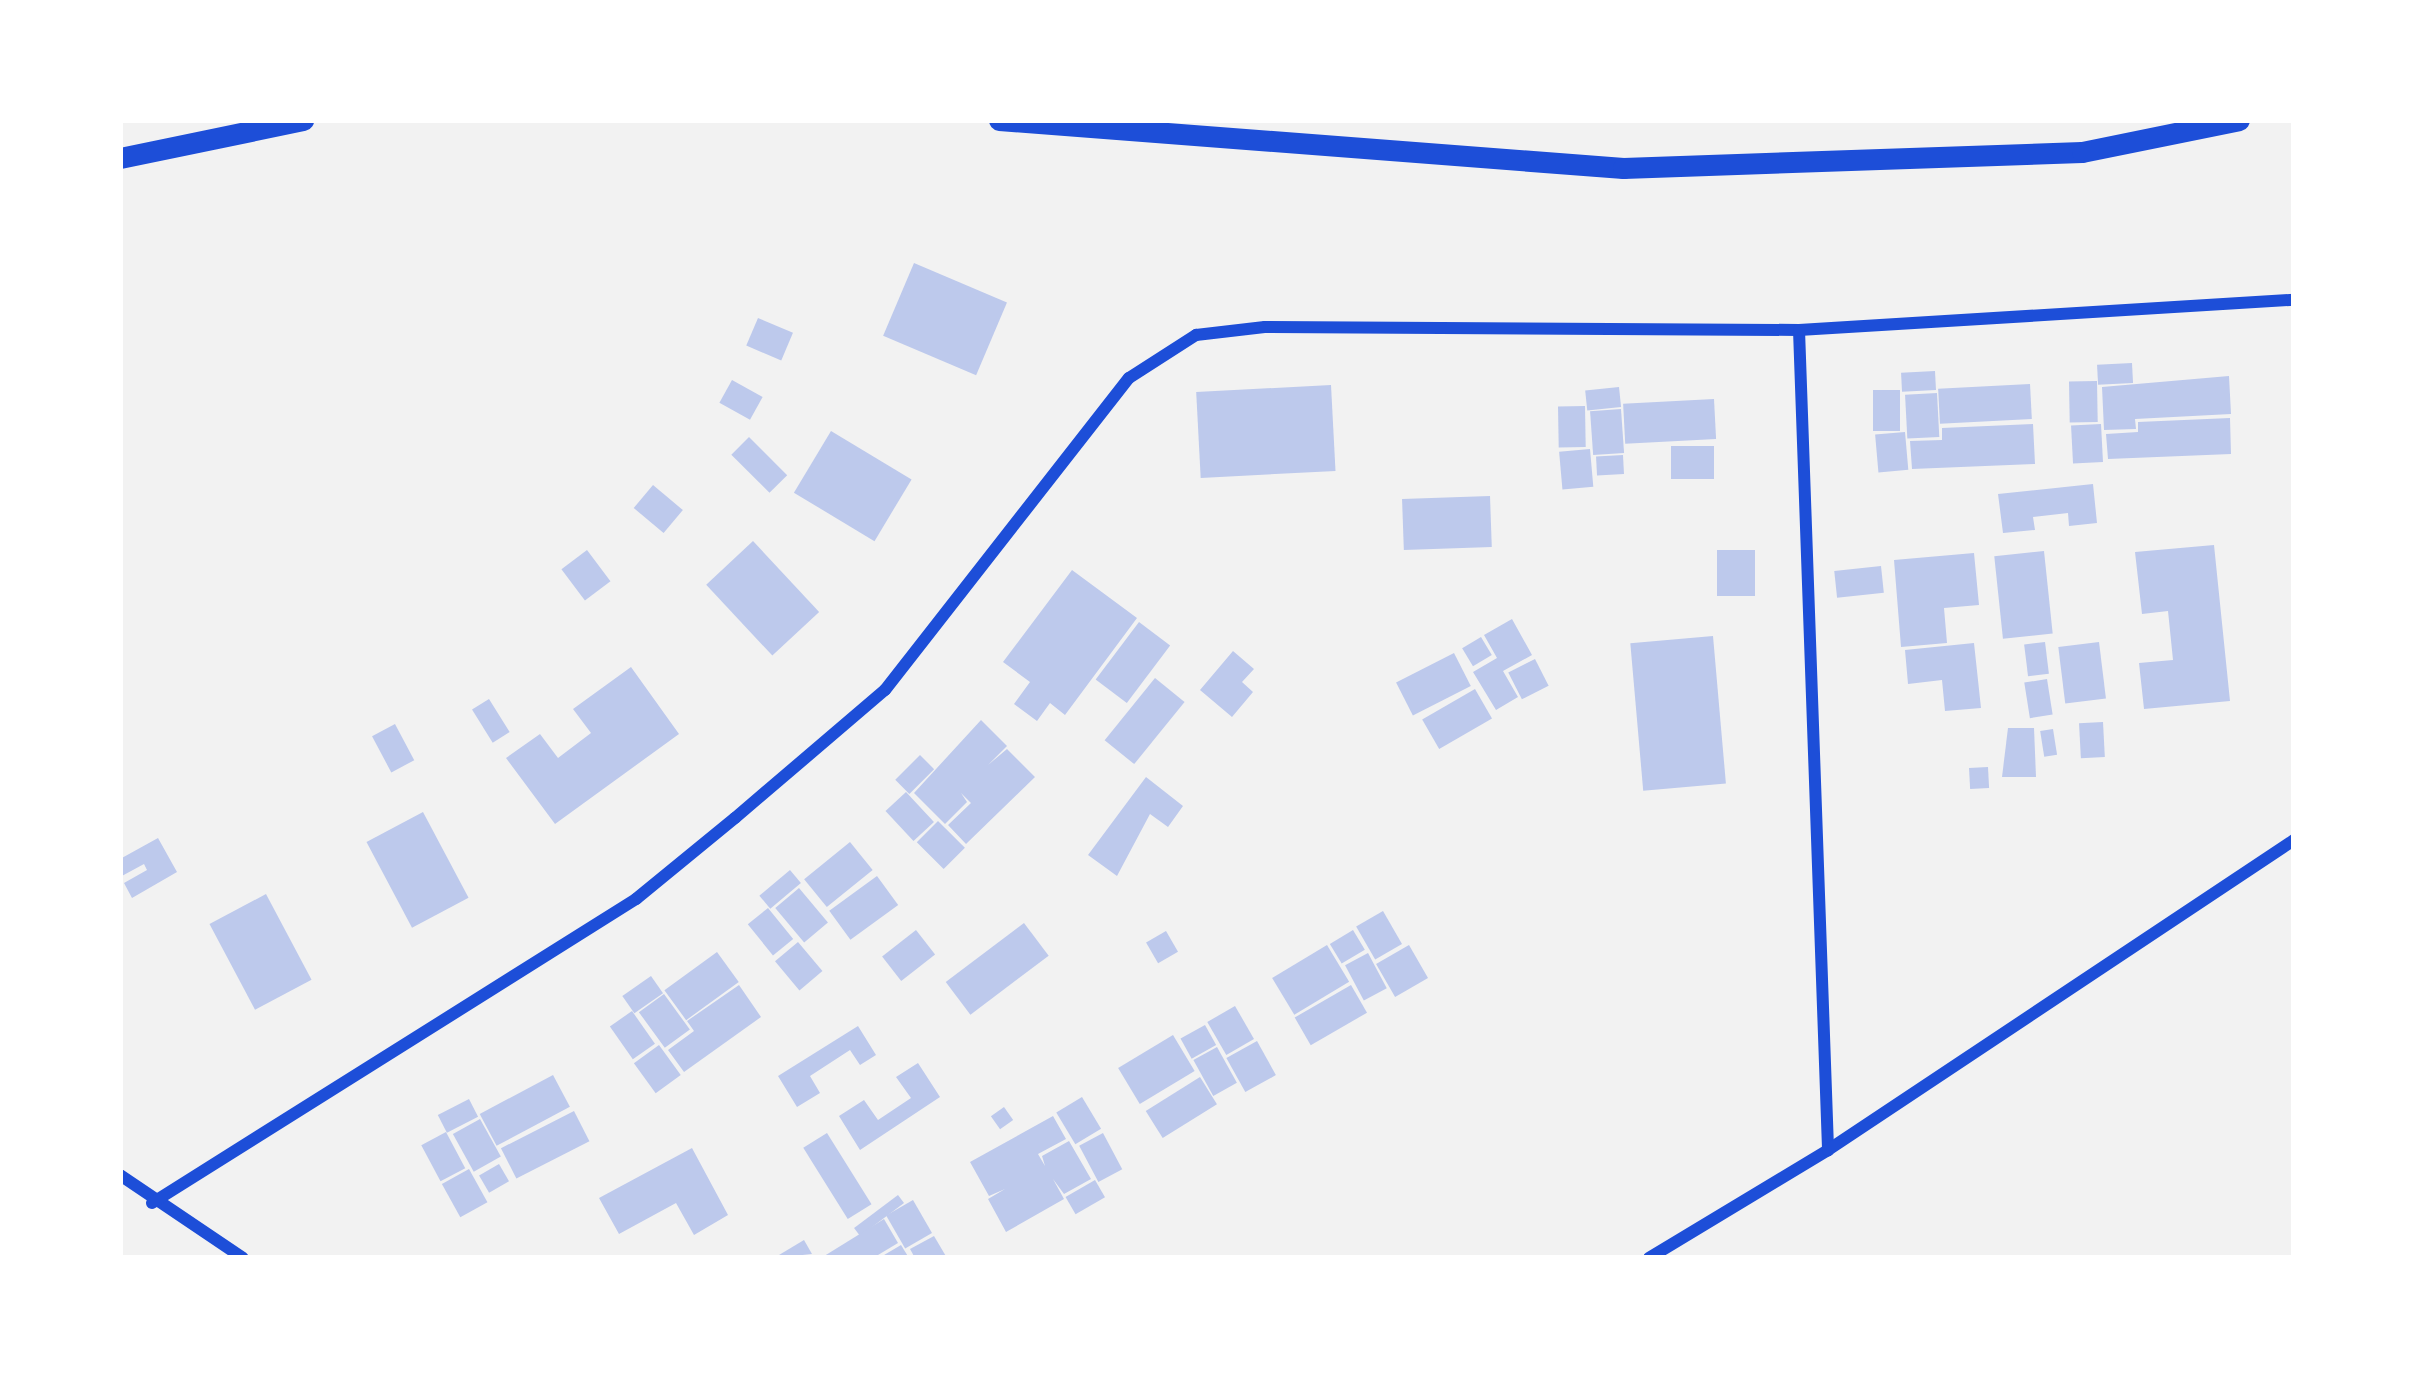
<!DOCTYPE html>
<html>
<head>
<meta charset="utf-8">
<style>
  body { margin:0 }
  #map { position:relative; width:2414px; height:1378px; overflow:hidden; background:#f2f2f2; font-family:"PT Sans Narrow",sans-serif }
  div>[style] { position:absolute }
  .building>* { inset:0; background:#bdc9ec; transform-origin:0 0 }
  .minor>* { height:12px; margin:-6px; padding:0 6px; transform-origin:6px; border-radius:6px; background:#1d4ed8 }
  .tertiary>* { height:21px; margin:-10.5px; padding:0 10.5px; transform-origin:10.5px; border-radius:10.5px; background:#1d4ed8 }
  span { translate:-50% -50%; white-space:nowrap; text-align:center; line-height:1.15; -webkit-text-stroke:12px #fff; paint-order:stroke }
  .frame { position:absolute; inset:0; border:123px solid #fff; pointer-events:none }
</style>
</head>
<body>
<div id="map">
  <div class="building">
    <div style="left:914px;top:263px;width:101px;height:79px;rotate:23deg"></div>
    <div style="left:758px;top:318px;width:38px;height:30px;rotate:23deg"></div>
    <div style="left:2132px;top:363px;width:20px;height:35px;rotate:87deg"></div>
    <div style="left:1935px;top:371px;width:19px;height:34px;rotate:87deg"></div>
    <div style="clip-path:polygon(2229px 376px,2231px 414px,2135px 419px,2136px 429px,2104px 430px,2102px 387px)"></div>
    <div style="left:732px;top:380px;width:35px;height:26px;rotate:29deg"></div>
    <div style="left:2097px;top:381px;width:41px;height:28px;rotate:89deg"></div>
    <div style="left:2030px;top:384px;width:35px;height:92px;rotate:87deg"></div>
    <div style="left:1331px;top:385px;width:86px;height:135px;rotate:87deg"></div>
    <div style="left:1619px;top:387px;width:20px;height:34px;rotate:84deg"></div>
    <div style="left:1873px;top:390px;width:27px;height:41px"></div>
    <div style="left:1937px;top:393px;width:44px;height:32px;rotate:87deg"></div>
    <div style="left:1714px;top:399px;width:40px;height:91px;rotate:87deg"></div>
    <div style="left:1585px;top:406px;width:41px;height:27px;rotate:89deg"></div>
    <div style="left:1621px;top:409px;width:44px;height:31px;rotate:86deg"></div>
    <div style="clip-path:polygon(2230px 418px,2231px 454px,2108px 459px,2106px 434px,2138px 432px,2138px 422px)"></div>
    <div style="clip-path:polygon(2033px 424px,2035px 464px,1912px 469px,1910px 441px,1942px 440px,1942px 428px)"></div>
    <div style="left:2101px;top:424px;width:38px;height:30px;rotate:87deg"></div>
    <div style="left:831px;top:431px;width:94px;height:72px;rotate:31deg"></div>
    <div style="left:1905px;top:432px;width:38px;height:30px;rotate:85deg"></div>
    <div style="left:749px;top:437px;width:54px;height:25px;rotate:45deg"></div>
    <div style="left:1671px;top:446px;width:43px;height:33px"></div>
    <div style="left:1590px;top:449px;width:38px;height:31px;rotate:85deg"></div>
    <div style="left:1623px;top:455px;width:19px;height:27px;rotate:87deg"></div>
    <div style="clip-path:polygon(2093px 484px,2097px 523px,2069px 526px,2068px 513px,2033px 517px,2035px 530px,2003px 533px,1998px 494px)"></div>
    <div style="left:653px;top:485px;width:39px;height:30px;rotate:40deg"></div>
    <div style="left:1490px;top:496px;width:51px;height:88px;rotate:88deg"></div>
    <div style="left:753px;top:541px;width:97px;height:64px;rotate:47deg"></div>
    <div style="clip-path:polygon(2214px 545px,2230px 701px,2144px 709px,2139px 663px,2173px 660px,2168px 611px,2142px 614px,2135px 552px)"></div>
    <div style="left:587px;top:550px;width:39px;height:32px;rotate:53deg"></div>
    <div style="left:1717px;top:550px;width:38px;height:46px"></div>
    <div style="left:2044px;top:551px;width:83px;height:50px;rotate:84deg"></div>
    <div style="clip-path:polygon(1974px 553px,1979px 605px,1944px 608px,1947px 643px,1901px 647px,1894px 560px)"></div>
    <div style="left:1881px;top:566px;width:27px;height:47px;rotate:84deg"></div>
    <div style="clip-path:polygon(1072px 570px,1137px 618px,1065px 715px,1050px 703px,1037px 721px,1014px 704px,1030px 682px,1003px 662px)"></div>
    <div style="clip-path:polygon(1512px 619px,1532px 655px,1503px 671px,1518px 697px,1496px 710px,1473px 672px,1497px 658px,1484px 635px)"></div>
    <div style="left:1139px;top:622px;width:39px;height:72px;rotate:37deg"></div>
    <div style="left:1713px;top:636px;width:148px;height:83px;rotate:85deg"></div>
    <div style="left:1481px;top:637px;width:21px;height:22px;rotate:59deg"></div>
    <div style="left:2045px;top:642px;width:32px;height:21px;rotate:83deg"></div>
    <div style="left:2099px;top:642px;width:57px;height:41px;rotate:83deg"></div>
    <div style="clip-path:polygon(1974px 643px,1981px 708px,1945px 711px,1942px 680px,1908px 684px,1905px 650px)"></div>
    <div style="clip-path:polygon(1233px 651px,1254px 669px,1242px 682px,1253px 692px,1232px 717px,1200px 690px)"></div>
    <div style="left:1454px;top:653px;width:37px;height:65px;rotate:63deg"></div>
    <div style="left:1535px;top:659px;width:30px;height:30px;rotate:63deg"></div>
    <div style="clip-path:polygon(631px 667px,679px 734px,555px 824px,506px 758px,540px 734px,558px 758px,591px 733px,573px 709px)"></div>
    <div style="left:1155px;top:678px;width:38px;height:80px;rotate:39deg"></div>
    <div style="left:2047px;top:679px;width:36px;height:23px;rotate:81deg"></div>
    <div style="left:1475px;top:689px;width:34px;height:61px;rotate:60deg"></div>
    <div style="left:489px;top:699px;width:39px;height:20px;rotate:58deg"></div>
    <div style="clip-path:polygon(981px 720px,1007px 746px,988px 765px,1007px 749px,1035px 777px,966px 844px,948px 825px,971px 803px,961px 793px,967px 802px,945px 824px,914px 793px)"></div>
    <div style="left:2103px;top:722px;width:35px;height:24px;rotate:87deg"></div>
    <div style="left:395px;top:724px;width:41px;height:26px;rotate:62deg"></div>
    <div style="clip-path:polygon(2008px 728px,2034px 728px,2036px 777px,2002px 777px)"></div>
    <div style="left:2053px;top:729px;width:26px;height:13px;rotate:81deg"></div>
    <div style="left:920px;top:755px;width:20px;height:35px;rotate:45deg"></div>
    <div style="left:1988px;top:767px;width:21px;height:19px;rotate:87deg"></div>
    <div style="clip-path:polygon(1146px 777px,1183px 806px,1168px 827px,1150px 814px,1117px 876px,1088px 855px)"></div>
    <div style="left:906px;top:792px;width:41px;height:28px;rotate:47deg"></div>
    <div style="left:423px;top:812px;width:97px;height:64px;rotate:62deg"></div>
    <div style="left:938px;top:821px;width:38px;height:30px;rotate:45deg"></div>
    <div style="clip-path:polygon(158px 838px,177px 872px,132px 898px,124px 883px,147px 870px,144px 864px,120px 877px,120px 859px)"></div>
    <div style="left:850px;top:842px;width:36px;height:59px;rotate:51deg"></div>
    <div style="left:790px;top:870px;width:17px;height:40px;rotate:50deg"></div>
    <div style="left:877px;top:876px;width:36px;height:59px;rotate:54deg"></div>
    <div style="left:799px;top:888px;width:45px;height:31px;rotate:50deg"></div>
    <div style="left:266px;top:894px;width:97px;height:64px;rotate:62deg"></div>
    <div style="left:768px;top:908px;width:40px;height:26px;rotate:51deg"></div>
    <div style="left:1383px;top:911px;width:38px;height:31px;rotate:60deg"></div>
    <div style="left:1024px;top:923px;width:41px;height:98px;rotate:53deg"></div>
    <div style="left:916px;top:930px;width:31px;height:43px;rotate:52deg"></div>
    <div style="left:1353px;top:930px;width:23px;height:27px;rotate:59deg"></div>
    <div style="left:1166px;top:931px;width:24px;height:23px;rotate:60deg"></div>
    <div style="left:798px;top:942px;width:38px;height:30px;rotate:50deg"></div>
    <div style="left:1327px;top:945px;width:43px;height:64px;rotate:59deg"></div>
    <div style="left:1409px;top:945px;width:38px;height:38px;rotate:60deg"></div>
    <div style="left:717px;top:952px;width:37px;height:65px;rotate:54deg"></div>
    <div style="left:1368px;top:953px;width:40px;height:26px;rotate:62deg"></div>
    <div style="left:651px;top:976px;width:21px;height:35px;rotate:55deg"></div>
    <div style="clip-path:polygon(739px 985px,761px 1017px,684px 1072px,668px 1050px,694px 1031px,687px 1021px)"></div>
    <div style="left:1351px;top:985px;width:32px;height:65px;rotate:60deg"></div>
    <div style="left:664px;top:994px;width:44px;height:31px;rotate:54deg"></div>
    <div style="left:1235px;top:1006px;width:38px;height:32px;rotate:60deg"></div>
    <div style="left:632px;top:1011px;width:40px;height:27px;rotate:55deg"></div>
    <div style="left:1205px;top:1025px;width:23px;height:28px;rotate:61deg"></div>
    <div style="clip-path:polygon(858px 1026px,876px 1055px,860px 1065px,850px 1050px,810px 1076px,820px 1093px,797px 1107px,778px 1076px)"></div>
    <div style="left:1173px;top:1035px;width:42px;height:64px;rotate:59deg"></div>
    <div style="left:1257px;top:1041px;width:39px;height:35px;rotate:61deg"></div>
    <div style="left:659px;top:1045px;width:37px;height:31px;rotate:54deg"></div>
    <div style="left:1217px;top:1047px;width:41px;height:27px;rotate:61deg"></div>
    <div style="clip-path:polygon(918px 1063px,940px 1097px,860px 1150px,839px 1116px,864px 1100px,878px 1120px,911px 1098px,896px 1077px)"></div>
    <div style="left:553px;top:1075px;width:36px;height:83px;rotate:62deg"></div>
    <div style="left:1200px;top:1077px;width:32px;height:64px;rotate:58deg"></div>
    <div style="left:1082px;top:1097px;width:37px;height:30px;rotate:59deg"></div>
    <div style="left:469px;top:1099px;width:20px;height:35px;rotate:63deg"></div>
    <div style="left:1004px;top:1107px;width:16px;height:16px;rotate:55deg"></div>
    <div style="left:574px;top:1111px;width:34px;height:82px;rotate:63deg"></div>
    <div style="clip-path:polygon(1053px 1116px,1066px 1139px,1038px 1154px,1045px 1166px,1042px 1156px,1069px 1141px,1091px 1179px,1064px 1194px,1053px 1179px,1064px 1199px,1006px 1232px,988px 1199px,1005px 1189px,989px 1196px,970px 1162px)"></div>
    <div style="left:480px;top:1119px;width:43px;height:31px;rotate:61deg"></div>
    <div style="left:446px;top:1132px;width:41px;height:28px;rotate:62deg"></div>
    <div style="left:827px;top:1133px;width:84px;height:28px;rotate:58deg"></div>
    <div style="left:1103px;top:1133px;width:41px;height:27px;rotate:62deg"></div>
    <div style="clip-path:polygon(692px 1148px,728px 1215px,694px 1235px,676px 1203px,619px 1234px,599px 1198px)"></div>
    <div style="left:499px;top:1164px;width:20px;height:23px;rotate:60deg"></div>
    <div style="left:469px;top:1169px;width:38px;height:31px;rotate:61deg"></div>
    <div style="left:1095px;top:1180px;width:20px;height:34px;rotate:60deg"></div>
    <div style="left:898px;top:1195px;width:10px;height:55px;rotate:53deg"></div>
    <div style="left:913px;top:1200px;width:38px;height:31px;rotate:60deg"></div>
    <div style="clip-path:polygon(884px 1219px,898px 1243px,873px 1258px,821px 1258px)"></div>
    <div style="clip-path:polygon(934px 1236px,947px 1258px,915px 1258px,910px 1249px)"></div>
    <div style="clip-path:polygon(804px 1240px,812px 1254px,774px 1258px)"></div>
    <div style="clip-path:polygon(901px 1245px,909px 1258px,879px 1258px)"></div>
  </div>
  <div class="minor">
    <div style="left:1799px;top:330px;width:821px;rotate:87.97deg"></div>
    <div style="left:120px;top:1175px;width:148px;rotate:34deg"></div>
    <div style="left:152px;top:1203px;width:572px;rotate:-32.13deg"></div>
    <div style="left:636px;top:899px;width:128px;rotate:-39.3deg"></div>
    <div style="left:735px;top:818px;width:197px;rotate:-40.5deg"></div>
    <div style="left:885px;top:690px;width:396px;rotate:-52deg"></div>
    <div style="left:1129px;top:378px;width:80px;rotate:-32.7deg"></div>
    <div style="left:1196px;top:335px;width:69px;rotate:-6.6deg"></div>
    <div style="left:1265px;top:327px;width:534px;rotate:0.32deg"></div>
    <div style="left:1799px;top:330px;width:496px;rotate:-3.5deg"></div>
    <div style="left:1649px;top:1258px;width:209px;rotate:-31.1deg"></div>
    <div style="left:1828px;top:1150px;width:560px;rotate:-33.63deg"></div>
  </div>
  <div class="tertiary">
    <div style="left:999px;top:120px;width:626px;rotate:4.4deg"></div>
    <div style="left:1623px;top:168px;width:459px;rotate:-2deg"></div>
    <div style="left:2082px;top:152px;width:160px;rotate:-11.5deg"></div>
    <div style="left:120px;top:158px;width:187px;rotate:-11.7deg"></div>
  </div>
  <div class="frame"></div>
</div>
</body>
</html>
